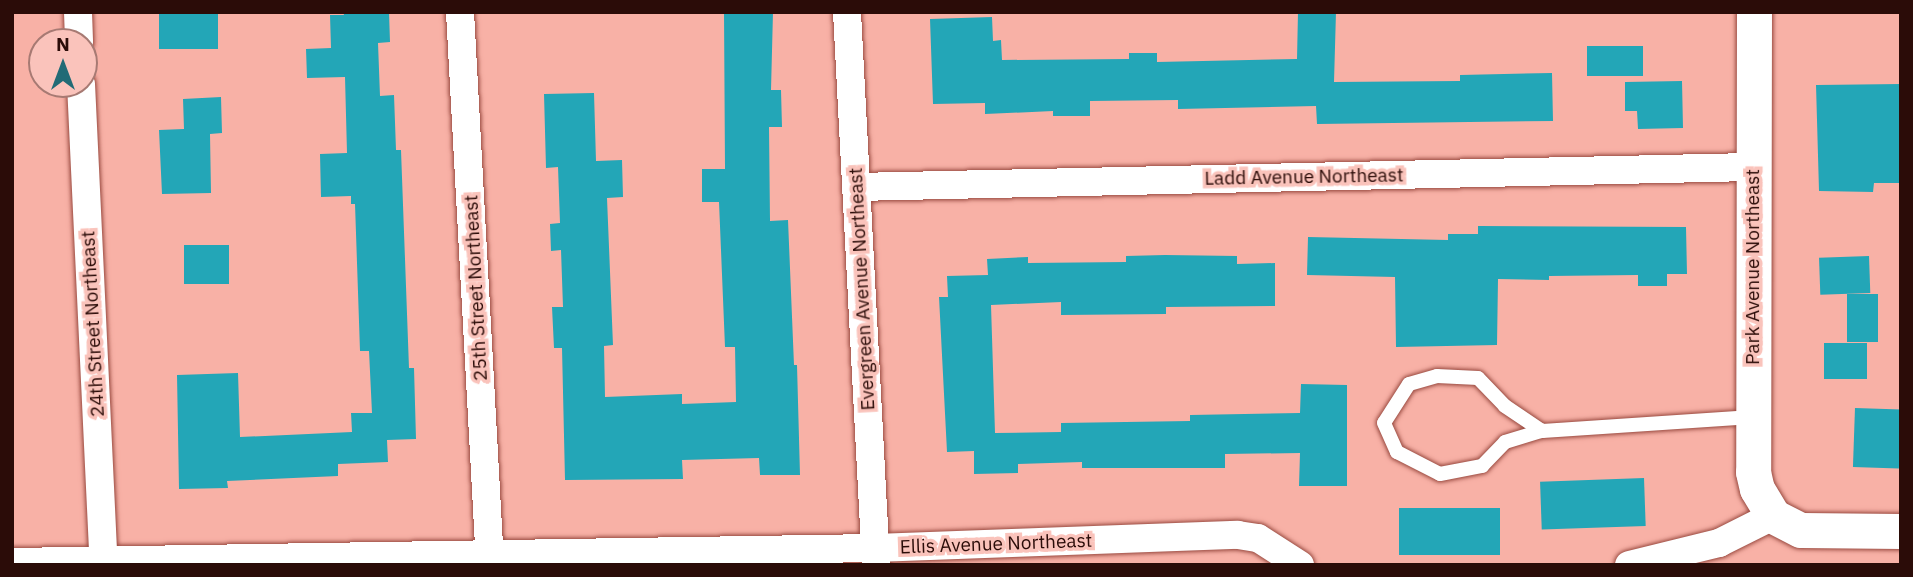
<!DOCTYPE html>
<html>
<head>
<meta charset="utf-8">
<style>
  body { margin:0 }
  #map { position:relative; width:1913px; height:577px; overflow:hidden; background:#f8b1a6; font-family:"IBM Plex Sans",sans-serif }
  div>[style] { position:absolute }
  .building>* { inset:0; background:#23a6b7; transform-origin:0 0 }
  .roads { filter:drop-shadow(0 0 2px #994a40) drop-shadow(0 0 2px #994a40) }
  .service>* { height:14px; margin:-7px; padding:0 7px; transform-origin:7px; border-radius:7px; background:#fff }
  .minor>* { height:28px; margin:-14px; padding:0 14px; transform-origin:14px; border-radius:14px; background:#fff }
  .tertiary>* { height:35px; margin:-17.5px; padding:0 17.5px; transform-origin:17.5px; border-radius:17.5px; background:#fff }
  span { translate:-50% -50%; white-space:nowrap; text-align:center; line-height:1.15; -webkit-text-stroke:7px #fac3bb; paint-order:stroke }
  .street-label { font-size:19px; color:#2b0c08 }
  .frame { position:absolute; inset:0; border:14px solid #2b0c08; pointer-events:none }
  .north { position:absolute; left:28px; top:28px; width:70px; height:70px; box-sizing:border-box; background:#fac3bb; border:2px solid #a77a73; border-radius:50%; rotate:0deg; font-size:19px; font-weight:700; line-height:28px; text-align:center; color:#2b0c08 }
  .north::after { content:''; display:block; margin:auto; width:24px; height:32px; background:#226b76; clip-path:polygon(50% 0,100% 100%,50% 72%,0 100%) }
</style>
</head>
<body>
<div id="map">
  <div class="building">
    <div style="left:159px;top:12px;width:59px;height:37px"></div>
    <div style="clip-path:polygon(343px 12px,389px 12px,390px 42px,378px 43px,380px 96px,394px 95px,396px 150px,401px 150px,409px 368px,414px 368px,416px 439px,387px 440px,388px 462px,338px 464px,338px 476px,227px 481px,228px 488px,179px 489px,177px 375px,238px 373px,240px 437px,352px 432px,351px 413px,372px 413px,369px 351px,360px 351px,355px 204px,351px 204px,351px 196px,321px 197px,320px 154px,347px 153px,345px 77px,307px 78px,306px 49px,331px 48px,330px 15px,344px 15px)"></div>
    <div style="clip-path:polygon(724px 12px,773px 12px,771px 90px,781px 90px,782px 127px,769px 127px,770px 221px,788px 220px,794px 365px,797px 365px,800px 475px,760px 475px,759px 458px,682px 460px,683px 479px,565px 480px,562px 348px,554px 348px,552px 307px,563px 307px,561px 250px,551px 251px,550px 224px,560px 223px,558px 167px,546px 168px,544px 94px,594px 93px,596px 161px,622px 160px,623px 197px,607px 198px,613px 345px,604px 346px,605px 397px,682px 394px,682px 404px,736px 402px,735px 347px,725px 347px,719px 202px,702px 202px,702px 169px,725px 169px)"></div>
    <div style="clip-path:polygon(1298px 12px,1336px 12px,1334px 82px,1460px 81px,1460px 75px,1552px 73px,1553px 121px,1317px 124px,1316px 106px,1178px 109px,1178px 100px,1090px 101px,1090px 116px,1053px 116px,1053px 111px,985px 114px,985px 103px,933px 104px,930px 19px,992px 17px,993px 41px,1001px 40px,1002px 60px,1129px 59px,1129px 53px,1157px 53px,1157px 62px,1297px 59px)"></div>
    <div style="left:1643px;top:46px;width:30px;height:56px;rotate:90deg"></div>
    <div style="clip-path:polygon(1682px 81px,1683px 128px,1638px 129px,1637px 111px,1625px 111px,1625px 82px)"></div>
    <div style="clip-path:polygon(1901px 84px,1901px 183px,1874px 183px,1873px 192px,1819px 191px,1816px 85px)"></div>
    <div style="clip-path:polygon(221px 97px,222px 133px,210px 134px,211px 193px,162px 194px,159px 130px,184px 129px,183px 99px)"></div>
    <div style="clip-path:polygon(1478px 226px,1686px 227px,1687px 274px,1667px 274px,1667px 286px,1638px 286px,1638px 275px,1549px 276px,1549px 280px,1498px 279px,1497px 345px,1396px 347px,1395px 277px,1307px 275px,1308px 237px,1448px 240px,1448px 234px,1478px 234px)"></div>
    <div style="left:184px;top:245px;width:45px;height:39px"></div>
    <div style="clip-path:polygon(1165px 255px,1237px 256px,1237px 264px,1275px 263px,1275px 306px,1166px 307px,1166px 314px,1061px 315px,1061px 302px,991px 305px,995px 433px,1061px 432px,1061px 423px,1190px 421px,1190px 415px,1300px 413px,1301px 384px,1347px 385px,1347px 486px,1299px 486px,1300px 453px,1225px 454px,1225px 468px,1082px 468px,1082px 462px,1018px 464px,1018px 473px,974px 474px,974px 451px,947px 452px,939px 297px,948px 297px,947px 276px,988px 275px,987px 259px,1028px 257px,1028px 263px,1126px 262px,1126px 256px)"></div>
    <div style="left:1869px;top:256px;width:37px;height:50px;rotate:88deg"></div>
    <div style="left:1847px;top:294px;width:31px;height:48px"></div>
    <div style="left:1824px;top:343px;width:43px;height:36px"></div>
    <div style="left:1855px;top:408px;width:46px;height:59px;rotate:2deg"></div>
    <div style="left:1644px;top:478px;width:48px;height:104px;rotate:88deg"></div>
    <div style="left:1399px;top:508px;width:101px;height:47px"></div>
  </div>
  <div class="roads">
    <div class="service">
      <div style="left:1542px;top:431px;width:45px;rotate:-146deg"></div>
      <div style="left:1505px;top:406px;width:39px;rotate:-134deg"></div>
      <div style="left:1478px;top:378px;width:41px;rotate:-177.2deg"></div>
      <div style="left:1437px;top:376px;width:29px;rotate:164deg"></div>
      <div style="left:1409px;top:384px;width:46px;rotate:122.7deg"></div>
      <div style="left:1384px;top:423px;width:32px;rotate:66deg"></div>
      <div style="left:1397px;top:452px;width:48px;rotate:27.1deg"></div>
      <div style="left:1440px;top:474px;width:43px;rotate:-10.8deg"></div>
      <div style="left:1482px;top:466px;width:33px;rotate:-46deg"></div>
      <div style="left:1505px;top:442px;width:39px;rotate:-17deg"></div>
      <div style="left:1542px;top:431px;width:211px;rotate:-3.8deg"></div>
    </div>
    <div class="minor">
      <div style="left:78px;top:12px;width:30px;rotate:88deg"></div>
      <div style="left:460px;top:12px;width:554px;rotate:86.89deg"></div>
      <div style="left:847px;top:12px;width:554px;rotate:87deg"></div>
      <div style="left:81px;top:84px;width:482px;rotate:87.3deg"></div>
      <div style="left:856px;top:187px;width:897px;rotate:-1.28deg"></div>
      <div style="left:12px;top:562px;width:863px;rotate:-0.93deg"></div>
      <div style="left:875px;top:548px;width:363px;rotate:-2.1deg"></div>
      <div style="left:1238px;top:535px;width:20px;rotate:9deg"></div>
      <div style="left:1258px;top:538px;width:50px;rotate:32.7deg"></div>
      <div style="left:1629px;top:565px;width:93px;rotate:-13.7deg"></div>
      <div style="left:1719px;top:543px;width:60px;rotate:-26.6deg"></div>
    </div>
    <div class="tertiary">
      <div style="left:1754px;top:12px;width:460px;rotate:90.1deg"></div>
      <div style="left:1753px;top:472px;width:17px;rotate:77deg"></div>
      <div style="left:1757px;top:489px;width:31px;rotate:59deg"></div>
      <div style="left:1773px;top:516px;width:31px;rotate:27deg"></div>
      <div style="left:1801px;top:530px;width:100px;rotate:0.6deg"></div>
    </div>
  </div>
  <div class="street-label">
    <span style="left:1304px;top:177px;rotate:-1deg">Ladd Avenue Northeast</span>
    <span style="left:1753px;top:267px;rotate:-90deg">Park Avenue Northeast</span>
    <span style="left:476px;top:288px;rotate:-93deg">25th Street Northeast</span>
    <span style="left:862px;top:289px;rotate:-93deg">Evergreen Avenue Northeast</span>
    <span style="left:93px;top:324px;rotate:-93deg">24th Street Northeast</span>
    <span style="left:996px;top:544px;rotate:-2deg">Ellis Avenue Northeast</span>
  </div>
  <div class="frame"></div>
  <div class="north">N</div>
</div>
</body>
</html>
